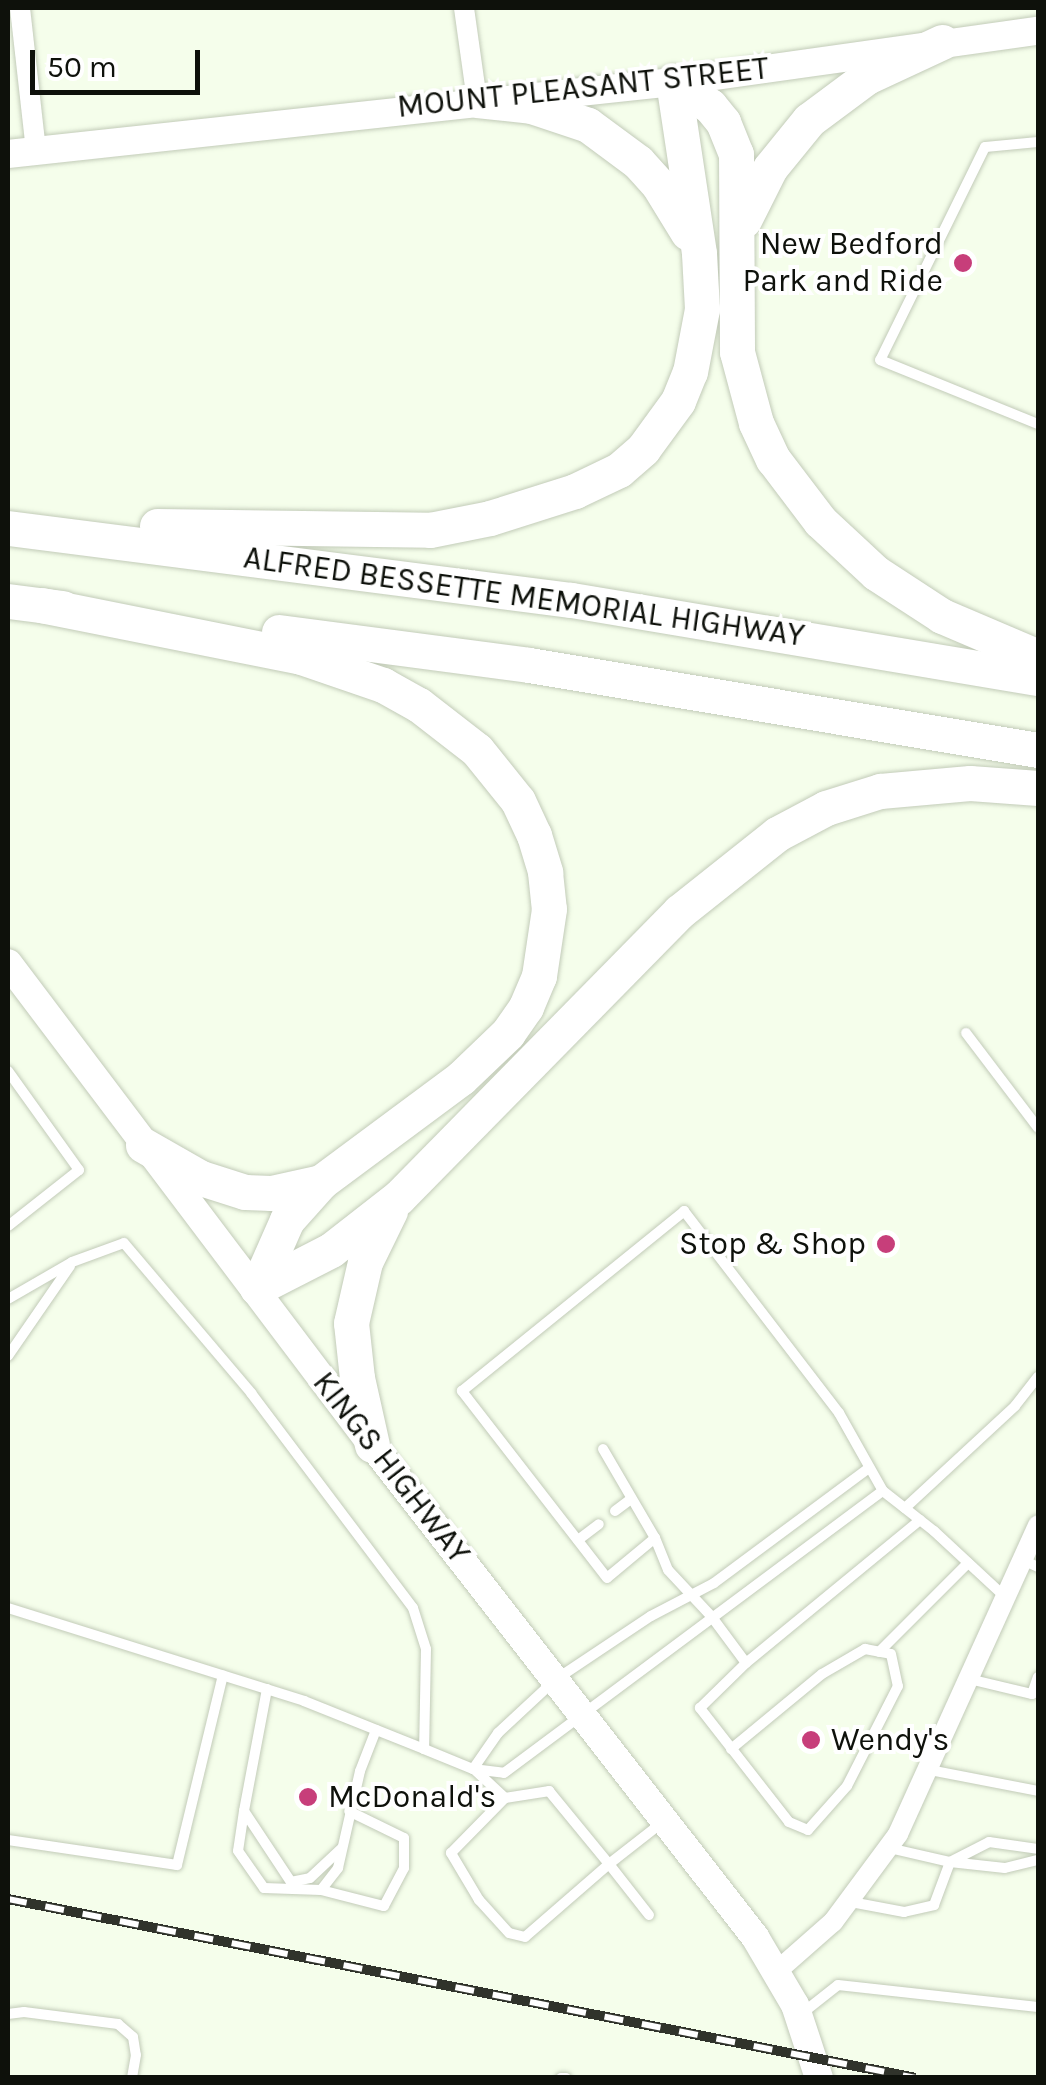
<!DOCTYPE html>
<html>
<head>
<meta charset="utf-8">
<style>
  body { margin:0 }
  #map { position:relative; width:1046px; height:2085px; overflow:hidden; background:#f5feeb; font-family:Karla,sans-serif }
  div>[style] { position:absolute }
  .roads { filter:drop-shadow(0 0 2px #c2cbb8) drop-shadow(0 0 2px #c2cbb8) }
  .lane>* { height:10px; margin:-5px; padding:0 5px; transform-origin:5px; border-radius:5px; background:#fff }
  .street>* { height:20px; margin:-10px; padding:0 10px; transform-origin:10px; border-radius:10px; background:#fff }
  .secondary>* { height:28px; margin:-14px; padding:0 14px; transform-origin:14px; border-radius:14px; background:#fff }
  .highway>* { height:35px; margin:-17.5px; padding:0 17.5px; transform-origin:17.5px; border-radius:17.5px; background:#fff }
  .rail>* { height:10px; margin-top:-5px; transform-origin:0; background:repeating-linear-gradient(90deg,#fff 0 19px,#30332b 0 38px); box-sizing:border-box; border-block:2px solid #30332b }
  .dots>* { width:28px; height:28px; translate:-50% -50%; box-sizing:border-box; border:5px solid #fff; border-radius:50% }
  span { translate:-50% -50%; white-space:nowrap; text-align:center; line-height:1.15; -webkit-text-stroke:8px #fff; paint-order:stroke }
  .street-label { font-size:32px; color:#0e110b }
  .poi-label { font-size:32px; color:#0e110b }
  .right { translate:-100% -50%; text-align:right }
  .left { translate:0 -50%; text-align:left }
  .frame { position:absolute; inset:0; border:10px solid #0e110b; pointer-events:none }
  .scale { position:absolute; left:30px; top:50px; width:170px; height:45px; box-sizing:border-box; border:5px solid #0e110b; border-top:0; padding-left:12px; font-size:30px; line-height:35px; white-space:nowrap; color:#0e110b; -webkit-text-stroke:8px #fff; paint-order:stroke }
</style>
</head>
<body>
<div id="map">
  <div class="roads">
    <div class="lane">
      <div style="left:1038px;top:142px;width:53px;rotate:174.6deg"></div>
      <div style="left:985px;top:147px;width:237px;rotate:116.2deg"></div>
      <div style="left:880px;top:360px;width:170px;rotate:22.1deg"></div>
      <div style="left:966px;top:1033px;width:119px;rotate:52.8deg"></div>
      <div style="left:8px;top:1071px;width:122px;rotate:54.4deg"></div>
      <div style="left:79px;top:1170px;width:90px;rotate:141.7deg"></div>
      <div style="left:8px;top:1299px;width:74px;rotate:-30deg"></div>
      <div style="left:72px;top:1262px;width:55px;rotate:-20.1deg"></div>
      <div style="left:124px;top:1243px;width:197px;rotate:49.7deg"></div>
      <div style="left:251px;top:1393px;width:269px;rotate:53deg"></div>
      <div style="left:413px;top:1608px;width:43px;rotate:72.4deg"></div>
      <div style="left:426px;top:1649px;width:100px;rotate:91.1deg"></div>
      <div style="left:424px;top:1749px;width:53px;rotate:22.2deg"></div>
      <div style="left:473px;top:1769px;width:31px;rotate:7deg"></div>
      <div style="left:504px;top:1773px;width:472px;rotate:-36.7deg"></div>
      <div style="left:8px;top:1356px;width:109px;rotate:-55.4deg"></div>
      <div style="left:603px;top:1449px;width:103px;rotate:59.7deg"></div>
      <div style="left:905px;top:1508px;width:150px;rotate:-42.8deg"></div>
      <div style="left:1015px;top:1406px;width:37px;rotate:-52deg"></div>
      <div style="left:615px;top:1511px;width:20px;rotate:-37deg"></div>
      <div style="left:920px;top:1520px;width:225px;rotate:140.6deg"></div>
      <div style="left:746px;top:1663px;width:57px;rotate:-126.5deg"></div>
      <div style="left:712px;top:1617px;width:64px;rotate:-133.1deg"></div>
      <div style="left:668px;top:1570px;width:35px;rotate:-112deg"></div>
      <div style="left:655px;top:1538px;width:62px;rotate:140.2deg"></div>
      <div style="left:607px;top:1578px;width:237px;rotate:-127.8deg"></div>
      <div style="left:462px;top:1391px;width:286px;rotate:-39deg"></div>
      <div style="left:684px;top:1211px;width:255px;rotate:52.5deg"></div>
      <div style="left:839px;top:1413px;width:90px;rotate:60.6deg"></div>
      <div style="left:883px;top:1491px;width:65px;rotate:38.1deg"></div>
      <div style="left:934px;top:1531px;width:98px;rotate:42.9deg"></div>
      <div style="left:578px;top:1540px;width:26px;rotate:-37deg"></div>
      <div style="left:1023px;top:1560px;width:17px;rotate:25deg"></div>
      <div style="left:8px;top:1608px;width:310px;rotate:17.4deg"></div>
      <div style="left:304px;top:1701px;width:129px;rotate:21.8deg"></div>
      <div style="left:879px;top:1652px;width:126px;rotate:-45deg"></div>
      <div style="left:969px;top:1679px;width:65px;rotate:13.4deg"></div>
      <div style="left:1032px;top:1694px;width:18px;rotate:-71deg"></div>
      <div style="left:267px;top:1689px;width:124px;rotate:100.7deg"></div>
      <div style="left:244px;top:1811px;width:85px;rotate:56.5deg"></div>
      <div style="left:291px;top:1882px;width:19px;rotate:-12deg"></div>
      <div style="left:310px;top:1878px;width:44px;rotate:-43.2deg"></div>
      <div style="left:731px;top:1749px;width:118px;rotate:-39.5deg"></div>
      <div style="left:822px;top:1674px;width:50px;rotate:-30.2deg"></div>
      <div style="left:865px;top:1649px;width:26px;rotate:11deg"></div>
      <div style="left:891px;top:1654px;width:33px;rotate:78deg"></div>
      <div style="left:898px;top:1686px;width:112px;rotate:117deg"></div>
      <div style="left:847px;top:1786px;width:59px;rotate:131.6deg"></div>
      <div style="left:808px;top:1830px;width:21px;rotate:-157deg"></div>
      <div style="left:789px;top:1822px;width:145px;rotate:-128deg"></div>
      <div style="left:700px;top:1708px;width:64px;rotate:-44.4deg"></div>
      <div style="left:473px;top:1769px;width:44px;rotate:-55.2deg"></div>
      <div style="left:498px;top:1733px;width:78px;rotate:-42.9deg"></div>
      <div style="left:555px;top:1680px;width:115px;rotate:-33.7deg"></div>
      <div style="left:651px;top:1616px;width:71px;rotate:-27.6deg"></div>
      <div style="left:714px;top:1583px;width:193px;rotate:-36.6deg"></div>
      <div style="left:475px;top:1770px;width:41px;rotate:43deg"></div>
      <div style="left:505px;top:1798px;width:45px;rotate:-9deg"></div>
      <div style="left:549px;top:1791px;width:94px;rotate:50.6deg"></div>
      <div style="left:609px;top:1864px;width:111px;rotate:139deg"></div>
      <div style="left:525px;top:1937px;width:16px;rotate:-166deg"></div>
      <div style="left:509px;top:1933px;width:45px;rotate:-132.3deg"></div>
      <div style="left:479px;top:1900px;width:55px;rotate:-120.8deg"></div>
      <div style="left:451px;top:1853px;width:77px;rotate:-45.5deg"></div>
      <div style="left:930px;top:1770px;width:110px;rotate:11deg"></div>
      <div style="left:244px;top:1811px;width:40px;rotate:98.5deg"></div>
      <div style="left:238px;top:1851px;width:45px;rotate:54.9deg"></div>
      <div style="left:264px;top:1888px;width:57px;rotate:2deg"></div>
      <div style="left:321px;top:1890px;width:28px;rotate:-52deg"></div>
      <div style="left:338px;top:1868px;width:99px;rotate:-77.2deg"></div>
      <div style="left:360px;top:1771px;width:44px;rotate:-68.7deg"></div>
      <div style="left:8px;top:1840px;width:171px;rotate:8.4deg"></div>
      <div style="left:177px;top:1865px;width:195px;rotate:-76.4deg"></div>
      <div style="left:889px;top:1848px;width:63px;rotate:12.9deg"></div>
      <div style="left:950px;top:1862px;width:44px;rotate:-27.1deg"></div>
      <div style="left:989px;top:1842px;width:49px;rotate:8.1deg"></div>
      <div style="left:321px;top:1890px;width:65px;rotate:14.3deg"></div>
      <div style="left:384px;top:1906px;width:43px;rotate:-62.2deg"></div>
      <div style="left:404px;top:1868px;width:30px;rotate:-90deg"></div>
      <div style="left:404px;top:1838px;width:61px;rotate:-153.9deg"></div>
      <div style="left:851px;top:1902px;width:54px;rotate:10.7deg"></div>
      <div style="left:904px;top:1912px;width:31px;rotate:-13deg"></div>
      <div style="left:934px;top:1905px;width:46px;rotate:-69.6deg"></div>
      <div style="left:950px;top:1862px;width:55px;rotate:6.2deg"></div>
      <div style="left:1005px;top:1868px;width:34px;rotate:-14deg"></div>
      <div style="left:649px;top:1915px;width:65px;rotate:-128.1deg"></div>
      <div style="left:609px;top:1864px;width:70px;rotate:-38deg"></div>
      <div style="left:8px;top:2014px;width:16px;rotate:-7deg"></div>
      <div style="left:24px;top:2012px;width:95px;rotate:7.3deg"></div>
      <div style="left:118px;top:2024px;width:20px;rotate:41deg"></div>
      <div style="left:133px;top:2037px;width:18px;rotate:81deg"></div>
      <div style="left:136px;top:2055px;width:23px;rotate:100deg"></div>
      <div style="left:800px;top:2015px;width:48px;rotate:-38.3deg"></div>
      <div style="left:838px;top:1985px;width:201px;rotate:6.3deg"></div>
      <div style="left:561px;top:2078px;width:5px"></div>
    </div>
    <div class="street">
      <div style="left:20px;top:8px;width:144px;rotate:83.6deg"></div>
      <div style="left:464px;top:8px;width:93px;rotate:82deg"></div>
      <div style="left:776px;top:1972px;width:76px;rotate:-41.3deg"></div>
      <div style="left:833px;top:1922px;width:109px;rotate:-53.5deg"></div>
      <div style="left:898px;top:1834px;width:339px;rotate:-65.6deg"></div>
    </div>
    <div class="secondary">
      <div style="left:8px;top:154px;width:669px;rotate:-6.18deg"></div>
      <div style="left:673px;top:82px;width:369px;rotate:-8deg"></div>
      <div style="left:8px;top:963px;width:604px;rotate:52.94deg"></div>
      <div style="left:372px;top:1445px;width:624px;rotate:52.1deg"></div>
      <div style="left:755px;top:1937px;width:79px;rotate:59.5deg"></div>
      <div style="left:795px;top:2005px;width:77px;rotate:71.8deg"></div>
    </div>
    <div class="highway">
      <div style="left:673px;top:82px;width:44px;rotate:33deg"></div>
      <div style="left:710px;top:106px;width:21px;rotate:51deg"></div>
      <div style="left:723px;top:122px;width:35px;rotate:68deg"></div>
      <div style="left:736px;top:154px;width:198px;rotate:89.7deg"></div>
      <div style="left:737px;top:352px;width:73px;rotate:75deg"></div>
      <div style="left:756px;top:423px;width:40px;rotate:65deg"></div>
      <div style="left:773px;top:459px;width:78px;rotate:52.8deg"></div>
      <div style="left:820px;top:521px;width:76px;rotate:42.9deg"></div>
      <div style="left:876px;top:573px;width:79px;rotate:33.1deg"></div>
      <div style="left:942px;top:616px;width:104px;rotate:23.1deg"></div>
      <div style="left:477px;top:100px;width:54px;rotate:6.3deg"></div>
      <div style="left:531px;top:106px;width:60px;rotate:18.4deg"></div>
      <div style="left:588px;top:125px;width:62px;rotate:36.5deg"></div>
      <div style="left:638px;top:162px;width:30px;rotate:48deg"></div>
      <div style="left:658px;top:184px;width:57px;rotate:58.5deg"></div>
      <div style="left:744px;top:220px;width:58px;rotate:-63.4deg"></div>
      <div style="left:770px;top:168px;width:62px;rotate:-50.9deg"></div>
      <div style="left:809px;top:120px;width:72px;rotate:-36.6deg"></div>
      <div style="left:867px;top:77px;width:83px;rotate:-25deg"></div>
      <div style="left:157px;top:526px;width:273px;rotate:0.8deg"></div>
      <div style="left:430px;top:530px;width:61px;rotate:-11.3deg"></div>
      <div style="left:490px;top:518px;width:89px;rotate:-17.6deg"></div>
      <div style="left:575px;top:491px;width:49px;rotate:-25.5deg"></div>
      <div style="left:619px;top:470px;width:32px;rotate:-41deg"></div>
      <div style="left:643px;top:449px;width:59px;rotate:-53.9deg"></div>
      <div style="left:678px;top:401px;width:31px;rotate:-68deg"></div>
      <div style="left:690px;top:372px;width:64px;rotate:-79.2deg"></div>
      <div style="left:702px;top:309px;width:56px;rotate:-93.1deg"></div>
      <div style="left:699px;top:253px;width:173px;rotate:-98.6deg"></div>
      <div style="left:8px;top:528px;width:568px;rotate:7.29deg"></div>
      <div style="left:571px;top:600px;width:473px;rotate:9.5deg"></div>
      <div style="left:8px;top:601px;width:55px;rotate:7.3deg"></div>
      <div style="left:41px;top:605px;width:265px;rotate:11.3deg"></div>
      <div style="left:301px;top:657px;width:87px;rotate:18.9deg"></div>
      <div style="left:383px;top:685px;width:41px;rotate:29.1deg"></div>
      <div style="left:419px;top:705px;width:73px;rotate:37.8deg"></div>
      <div style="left:477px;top:750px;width:65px;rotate:51.2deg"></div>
      <div style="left:518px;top:801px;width:38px;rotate:65deg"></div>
      <div style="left:534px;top:835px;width:39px;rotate:73deg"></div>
      <div style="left:545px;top:872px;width:37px;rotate:84deg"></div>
      <div style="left:549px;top:909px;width:68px;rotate:98.5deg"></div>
      <div style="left:539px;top:976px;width:34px;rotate:113deg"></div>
      <div style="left:526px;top:1007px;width:32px;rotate:125deg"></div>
      <div style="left:508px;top:1033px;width:65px;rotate:136.2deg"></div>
      <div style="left:461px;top:1078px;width:174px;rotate:143.4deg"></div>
      <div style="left:321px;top:1182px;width:51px;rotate:131.8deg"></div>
      <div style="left:287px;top:1220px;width:74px;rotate:113.8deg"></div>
      <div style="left:279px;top:632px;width:252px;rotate:7.5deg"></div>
      <div style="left:529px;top:665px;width:516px;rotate:9.48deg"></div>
      <div style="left:143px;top:1145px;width:67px;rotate:29.6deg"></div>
      <div style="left:201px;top:1178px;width:46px;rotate:17.7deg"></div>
      <div style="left:245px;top:1192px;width:26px;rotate:2deg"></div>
      <div style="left:271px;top:1193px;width:51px;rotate:-12.4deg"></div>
      <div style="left:257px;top:1288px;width:83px;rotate:-27.2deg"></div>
      <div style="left:331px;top:1250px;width:86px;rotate:-37.9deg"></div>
      <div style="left:399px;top:1197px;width:400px;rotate:-45.5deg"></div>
      <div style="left:679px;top:912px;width:125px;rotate:-38.5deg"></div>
      <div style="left:777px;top:834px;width:55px;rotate:-28deg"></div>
      <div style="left:826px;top:808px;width:57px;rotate:-17.5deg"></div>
      <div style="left:880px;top:791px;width:90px;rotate:-5.1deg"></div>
      <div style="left:970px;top:783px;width:68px;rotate:4.2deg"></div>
      <div style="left:372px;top:1445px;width:69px;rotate:-102.6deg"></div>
      <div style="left:357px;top:1378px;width:55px;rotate:-96.2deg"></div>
      <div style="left:351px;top:1323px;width:63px;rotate:-77.1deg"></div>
      <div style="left:365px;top:1262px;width:57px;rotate:-63.9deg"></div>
    </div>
  </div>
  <div class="rail">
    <div style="left:8px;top:1899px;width:925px;rotate:11.15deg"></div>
  </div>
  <div class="dots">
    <div style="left:963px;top:263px;background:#c73e7a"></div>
    <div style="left:886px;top:1244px;background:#c73e7a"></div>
    <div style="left:811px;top:1740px;background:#c73e7a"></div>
    <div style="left:308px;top:1797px;background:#c73e7a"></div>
  </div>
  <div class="street-label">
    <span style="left:583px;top:88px;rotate:-6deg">MOUNT PLEASANT STREET</span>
    <span style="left:524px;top:597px;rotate:8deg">ALFRED BESSETTE MEMORIAL HIGHWAY</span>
    <span style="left:391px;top:1468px;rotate:52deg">KINGS HIGHWAY</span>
  </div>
  <div class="poi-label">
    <span class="right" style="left:943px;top:263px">New Bedford<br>Park and Ride</span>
    <span class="right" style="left:866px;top:1244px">Stop &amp; Shop</span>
    <span class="left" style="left:831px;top:1740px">Wendy's</span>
    <span class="left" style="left:328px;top:1797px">McDonald's</span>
  </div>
  <div class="frame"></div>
  <div class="scale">50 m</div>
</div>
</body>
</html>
